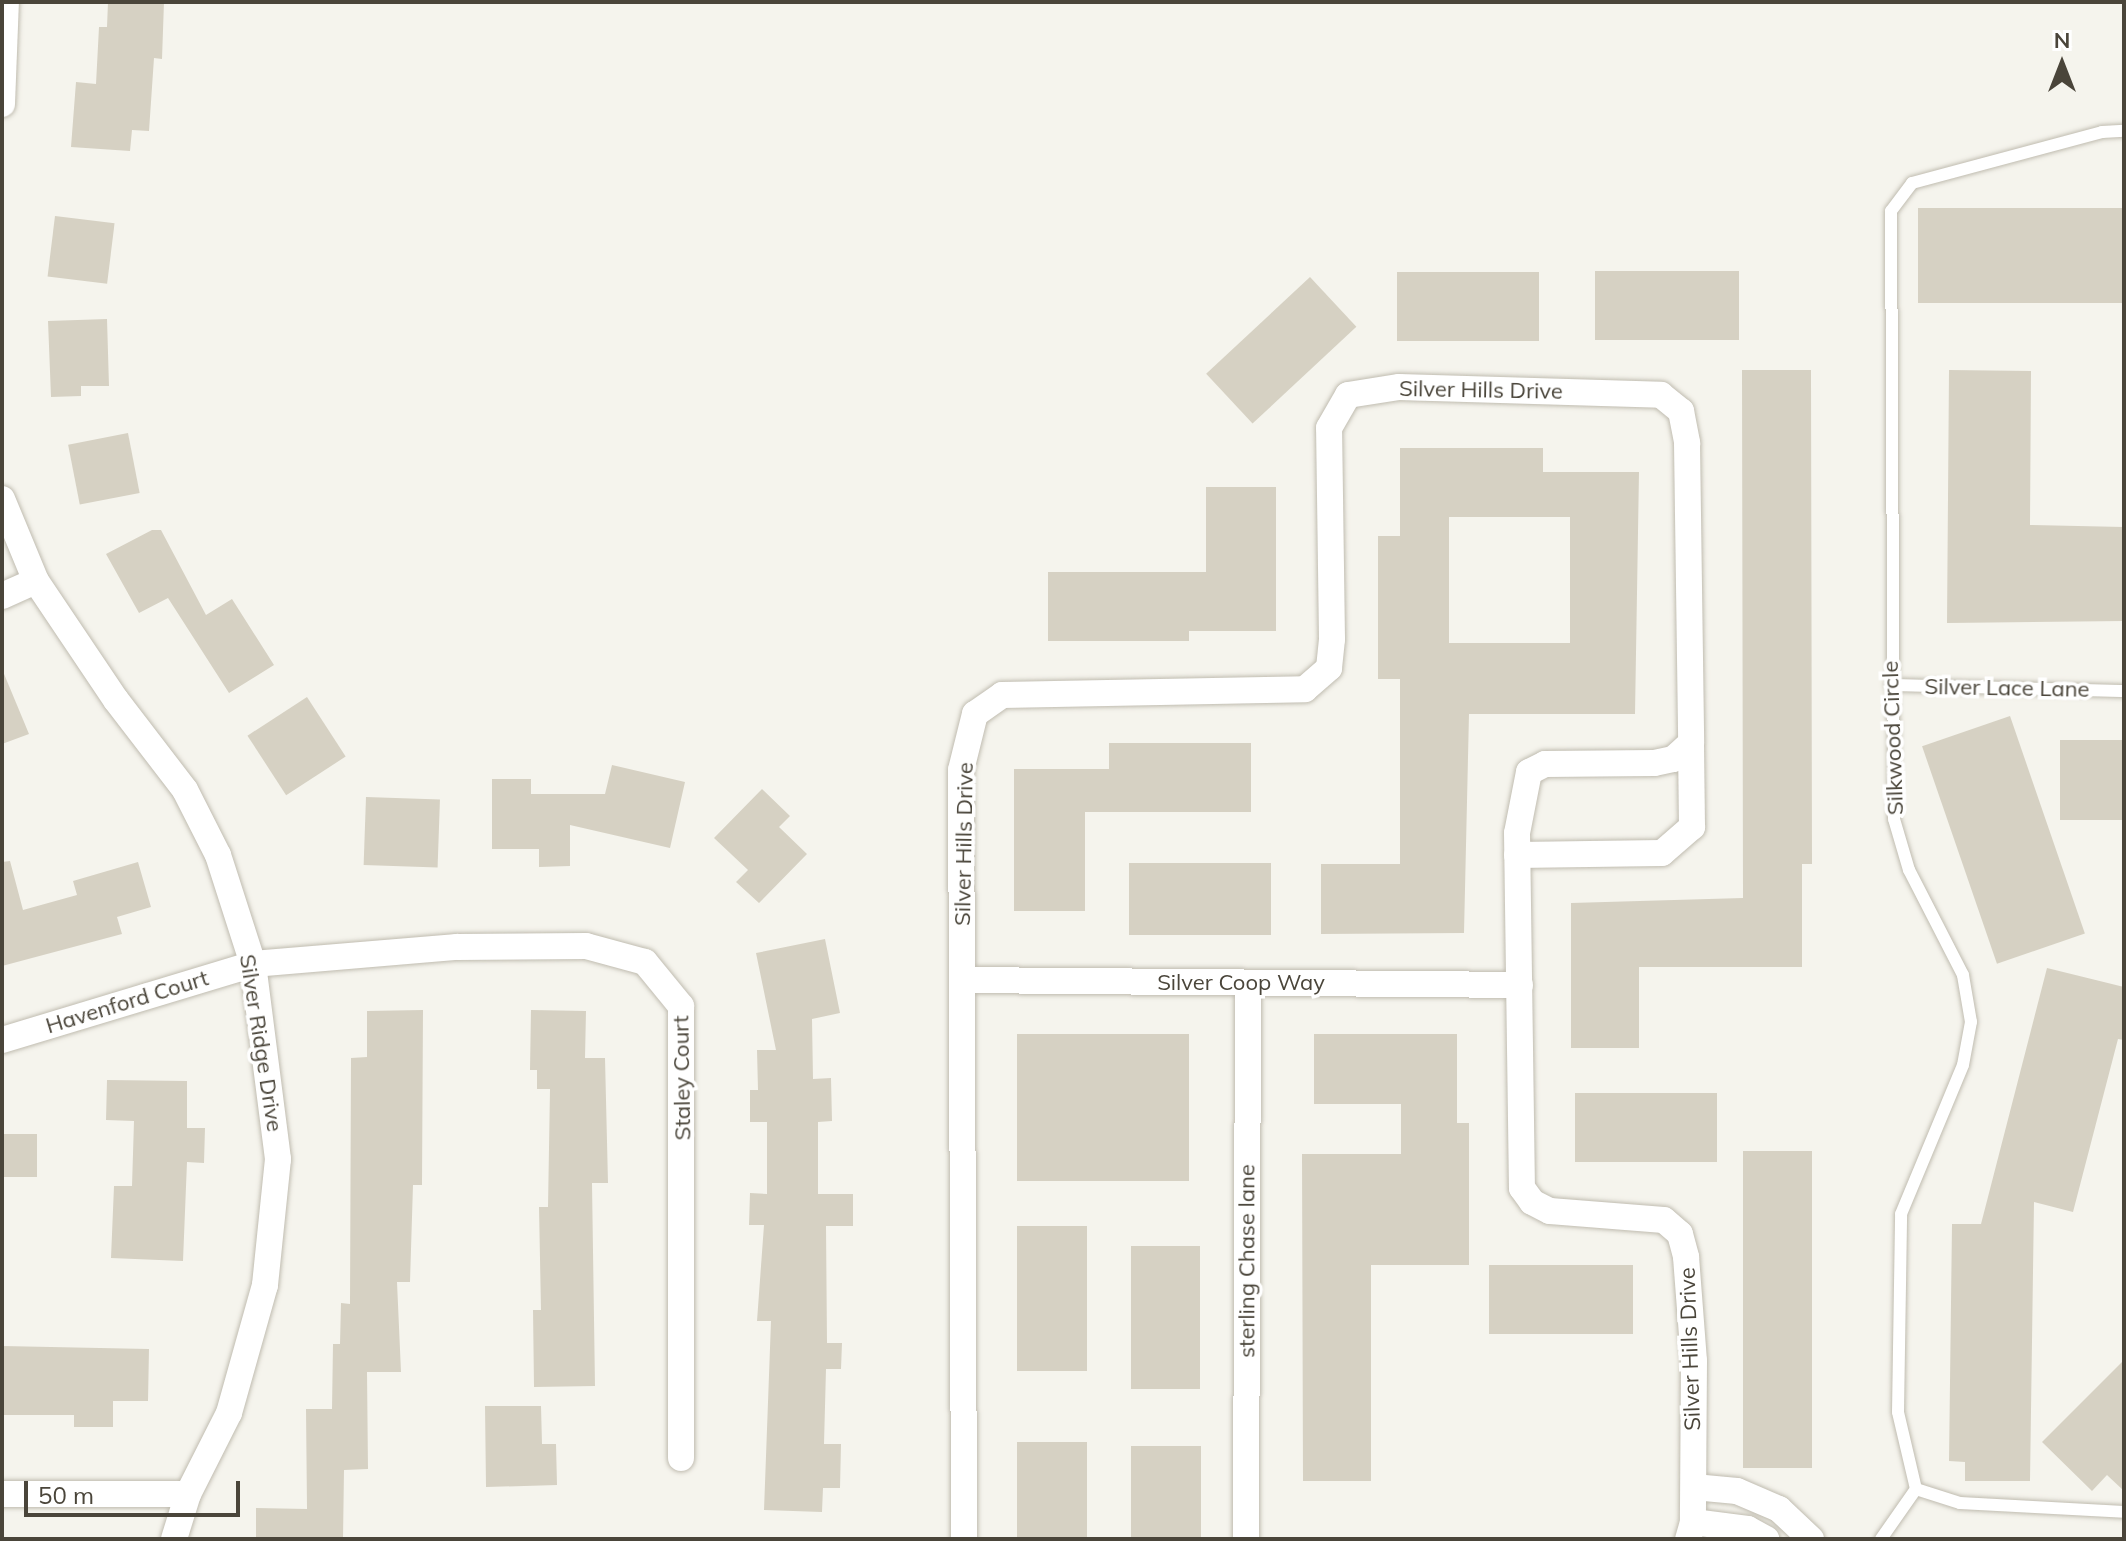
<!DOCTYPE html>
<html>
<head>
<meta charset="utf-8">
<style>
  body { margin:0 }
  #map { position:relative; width:2126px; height:1541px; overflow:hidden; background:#f5f4ed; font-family:Mulish,sans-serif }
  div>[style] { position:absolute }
  .building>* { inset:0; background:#d6d1c3; transform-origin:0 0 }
  .roads { filter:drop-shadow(0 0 2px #c0bcb0) drop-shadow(0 0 2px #c0bcb0) }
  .service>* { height:12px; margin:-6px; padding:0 6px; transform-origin:6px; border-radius:6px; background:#fff }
  .minor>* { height:26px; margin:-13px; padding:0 13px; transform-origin:13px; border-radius:13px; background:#fff }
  span { translate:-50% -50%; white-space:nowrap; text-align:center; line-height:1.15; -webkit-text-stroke:7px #fff; paint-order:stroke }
  .street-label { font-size:22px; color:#4a453a }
  .frame { position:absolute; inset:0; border:4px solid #4a453a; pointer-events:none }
  .north { position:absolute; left:2022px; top:24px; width:80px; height:80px; -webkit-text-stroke:6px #fff; paint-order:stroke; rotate:0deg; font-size:22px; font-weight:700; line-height:32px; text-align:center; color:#4a453a }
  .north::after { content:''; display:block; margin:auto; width:28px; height:36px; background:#4a453a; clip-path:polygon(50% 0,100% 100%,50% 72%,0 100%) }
  .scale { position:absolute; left:24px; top:1481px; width:216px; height:36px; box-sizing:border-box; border:4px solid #4a453a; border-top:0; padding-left:10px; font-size:24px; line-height:28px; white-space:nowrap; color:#4a453a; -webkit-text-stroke:6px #fff; paint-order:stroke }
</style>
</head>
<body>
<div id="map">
  <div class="building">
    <div style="clip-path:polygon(108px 2px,164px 2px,162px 59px,154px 58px,149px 131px,132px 130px,130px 151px,71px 147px,76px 82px,96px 84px,99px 27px,107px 27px)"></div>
    <div style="left:2124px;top:208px;width:95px;height:206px;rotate:90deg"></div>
    <div style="left:55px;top:216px;width:60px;height:61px;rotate:7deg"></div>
    <div style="left:1595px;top:271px;width:144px;height:69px"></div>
    <div style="left:1397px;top:272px;width:142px;height:69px"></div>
    <div style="left:1310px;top:277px;width:68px;height:142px;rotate:47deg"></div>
    <div style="clip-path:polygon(107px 319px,109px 386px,81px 386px,81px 396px,51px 397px,48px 321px)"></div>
    <div style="clip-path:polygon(1742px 370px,1811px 370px,1812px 864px,1802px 864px,1802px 967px,1639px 967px,1639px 1048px,1571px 1048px,1571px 903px,1743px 898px)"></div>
    <div style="clip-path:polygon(1949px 370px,2031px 371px,2030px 525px,2124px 527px,2124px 621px,1947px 623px)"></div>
    <div style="left:128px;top:433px;width:61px;height:61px;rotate:79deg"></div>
    <div style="clip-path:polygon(evenodd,1400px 448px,1543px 448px,1543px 472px,1639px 472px,1635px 714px,1469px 714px,1464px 933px,1321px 934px,1321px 864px,1400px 864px,1400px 679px,1378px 679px,1378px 536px,1400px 536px,1400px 448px,1449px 517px,1570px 517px,1570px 643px,1449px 643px,1449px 517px)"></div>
    <div style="clip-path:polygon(1206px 487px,1276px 487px,1276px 631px,1189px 631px,1189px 641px,1048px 641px,1048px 572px,1206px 572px)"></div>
    <div style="clip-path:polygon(152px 530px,161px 530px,206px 615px,232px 599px,274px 665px,229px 693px,168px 598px,139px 613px,106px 554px)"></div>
    <div style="clip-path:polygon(2px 669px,29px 734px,2px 744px)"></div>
    <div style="left:307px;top:697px;width:71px;height:71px;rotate:57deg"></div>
    <div style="left:2010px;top:716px;width:230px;height:93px;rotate:71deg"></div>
    <div style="left:2060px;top:740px;width:64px;height:80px"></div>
    <div style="clip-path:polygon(1109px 743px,1251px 743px,1251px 812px,1085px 812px,1085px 911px,1014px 911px,1014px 769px,1109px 769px)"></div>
    <div style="clip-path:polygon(612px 765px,685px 782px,670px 848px,570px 825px,570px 866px,539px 867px,539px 849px,492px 849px,492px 779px,531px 779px,531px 794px,605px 794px)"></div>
    <div style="clip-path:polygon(762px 789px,790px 816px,779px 827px,807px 854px,759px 903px,736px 882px,748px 870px,714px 838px)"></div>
    <div style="left:366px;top:797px;width:74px;height:68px;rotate:2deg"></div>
    <div style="clip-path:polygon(10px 861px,23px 910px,77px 895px,73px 881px,138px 862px,151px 907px,117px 917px,122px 934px,2px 966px,2px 862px)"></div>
    <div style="left:1129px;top:863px;width:142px;height:72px"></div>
    <div style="clip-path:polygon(825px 939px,840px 1013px,812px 1019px,813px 1079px,831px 1078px,832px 1121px,818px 1122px,818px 1194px,853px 1194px,853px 1226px,826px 1226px,827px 1343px,842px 1343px,841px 1369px,826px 1369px,824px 1444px,841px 1444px,840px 1488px,823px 1488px,822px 1512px,764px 1510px,771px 1321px,757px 1321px,764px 1225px,749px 1225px,750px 1193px,767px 1194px,767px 1122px,750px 1122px,750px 1090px,758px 1090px,757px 1050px,776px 1050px,756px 953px)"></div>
    <div style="clip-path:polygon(2047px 968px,2124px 987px,2124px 1040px,2118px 1039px,2073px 1212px,2034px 1202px,2030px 1481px,1965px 1481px,1965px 1462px,1949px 1461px,1952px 1224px,1981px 1224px)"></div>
    <div style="clip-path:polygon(423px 1010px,422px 1185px,413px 1185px,410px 1282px,397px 1282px,401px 1372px,367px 1372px,368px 1469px,344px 1470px,343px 1539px,256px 1539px,256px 1508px,307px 1509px,306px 1409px,332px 1409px,333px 1344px,340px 1344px,341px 1303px,350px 1304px,351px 1058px,367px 1057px,367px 1011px)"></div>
    <div style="clip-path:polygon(531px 1010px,586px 1011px,585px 1058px,605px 1058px,608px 1183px,592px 1183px,595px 1386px,534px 1387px,533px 1310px,541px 1310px,539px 1207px,548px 1207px,550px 1089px,537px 1089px,537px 1070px,530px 1070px)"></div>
    <div style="left:1017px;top:1034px;width:172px;height:147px"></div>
    <div style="clip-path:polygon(1314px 1034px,1457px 1034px,1457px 1123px,1469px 1123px,1469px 1265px,1371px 1265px,1371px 1481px,1303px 1481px,1302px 1154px,1401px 1154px,1401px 1104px,1314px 1104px)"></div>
    <div style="clip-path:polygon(107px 1080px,187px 1081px,187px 1128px,205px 1128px,204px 1163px,187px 1162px,183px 1261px,111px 1258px,114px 1186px,132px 1186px,134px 1121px,106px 1120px)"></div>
    <div style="left:1575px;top:1093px;width:142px;height:69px"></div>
    <div style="left:2px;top:1134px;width:35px;height:43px"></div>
    <div style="left:1743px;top:1151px;width:69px;height:317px"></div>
    <div style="left:1017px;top:1226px;width:70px;height:145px"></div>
    <div style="left:1131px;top:1246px;width:69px;height:143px"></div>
    <div style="left:1489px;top:1265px;width:144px;height:69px"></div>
    <div style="clip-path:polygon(2px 1346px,149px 1349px,148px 1401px,113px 1401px,113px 1427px,74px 1427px,74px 1415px,2px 1415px)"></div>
    <div style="clip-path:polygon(2124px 1360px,2124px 1491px,2107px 1475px,2092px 1491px,2042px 1442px)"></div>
    <div style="clip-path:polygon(485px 1406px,541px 1406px,542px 1444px,556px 1444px,557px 1485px,486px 1487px)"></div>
    <div style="left:1017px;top:1442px;width:70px;height:97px"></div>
    <div style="left:1131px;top:1446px;width:70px;height:93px"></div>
  </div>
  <div class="roads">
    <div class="service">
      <div style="left:1891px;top:685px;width:233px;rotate:1.5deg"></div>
      <div style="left:1916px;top:1489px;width:79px;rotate:-103.2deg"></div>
      <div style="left:1898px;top:1412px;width:198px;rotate:-89.1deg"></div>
      <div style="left:1901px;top:1214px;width:161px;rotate:-67.4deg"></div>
      <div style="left:1963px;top:1065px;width:44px;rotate:-79.5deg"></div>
      <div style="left:1971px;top:1022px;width:48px;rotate:-99.7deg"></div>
      <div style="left:1963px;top:975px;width:118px;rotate:-117.2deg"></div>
      <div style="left:1909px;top:870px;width:53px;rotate:-106.4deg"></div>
      <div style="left:1894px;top:819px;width:608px;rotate:-90.28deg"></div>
      <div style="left:1891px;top:211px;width:35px;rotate:-53deg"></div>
      <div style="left:1912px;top:183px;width:197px;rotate:-15deg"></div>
      <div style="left:2102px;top:132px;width:22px;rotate:-3deg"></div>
      <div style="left:1916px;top:1489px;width:46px;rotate:17.7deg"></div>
      <div style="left:1960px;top:1503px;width:164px;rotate:3.1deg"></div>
      <div style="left:1881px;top:1539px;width:61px;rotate:-55deg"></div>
    </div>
    <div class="minor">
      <div style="left:2px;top:104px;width:102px;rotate:-87.8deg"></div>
      <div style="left:2px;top:499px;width:89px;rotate:67.5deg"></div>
      <div style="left:36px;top:581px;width:143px;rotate:56.1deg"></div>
      <div style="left:116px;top:700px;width:113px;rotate:52.5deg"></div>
      <div style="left:185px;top:790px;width:73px;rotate:63.1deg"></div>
      <div style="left:218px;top:855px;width:114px;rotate:72.2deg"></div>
      <div style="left:253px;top:964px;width:197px;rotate:82.7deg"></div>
      <div style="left:278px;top:1159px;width:127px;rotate:95.9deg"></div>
      <div style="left:265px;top:1285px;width:133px;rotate:105.7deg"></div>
      <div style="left:229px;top:1413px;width:91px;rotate:116.8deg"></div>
      <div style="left:188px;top:1494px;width:47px;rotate:107.3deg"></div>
      <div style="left:2px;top:596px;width:37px;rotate:-24deg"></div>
      <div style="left:1517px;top:855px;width:145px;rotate:-0.8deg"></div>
      <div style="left:1662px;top:853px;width:40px;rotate:-41deg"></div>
      <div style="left:1692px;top:827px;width:84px;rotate:-90.7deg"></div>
      <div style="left:962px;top:980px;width:558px;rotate:0.51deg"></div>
      <div style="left:2px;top:1040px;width:262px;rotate:-16.8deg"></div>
      <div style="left:253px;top:964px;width:205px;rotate:-4.8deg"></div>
      <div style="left:457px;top:947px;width:129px;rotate:-0.4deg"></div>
      <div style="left:586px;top:946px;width:61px;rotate:15.2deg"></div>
      <div style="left:645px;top:962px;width:57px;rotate:50.7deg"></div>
      <div style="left:681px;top:1006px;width:452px;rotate:90deg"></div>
      <div style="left:1694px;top:1487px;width:43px;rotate:5.3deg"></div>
      <div style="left:1737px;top:1491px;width:46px;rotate:23.2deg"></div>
      <div style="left:1779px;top:1509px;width:44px;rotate:43.2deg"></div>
      <div style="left:2px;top:1494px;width:186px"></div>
      <div style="left:1693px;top:1522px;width:55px;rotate:7.3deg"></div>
      <div style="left:1748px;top:1529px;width:21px;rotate:29deg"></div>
      <div style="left:964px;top:1539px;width:769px;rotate:-90.22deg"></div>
      <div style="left:961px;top:770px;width:58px;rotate:-76deg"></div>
      <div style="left:975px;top:714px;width:33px;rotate:-35deg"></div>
      <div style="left:1002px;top:695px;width:303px;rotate:-1.1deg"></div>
      <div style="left:1305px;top:689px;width:32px;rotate:-41deg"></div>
      <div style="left:1329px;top:668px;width:29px;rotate:-84deg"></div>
      <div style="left:1332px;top:639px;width:211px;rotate:-90.8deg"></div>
      <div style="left:1329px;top:428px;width:38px;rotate:-60deg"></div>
      <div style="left:1348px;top:395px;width:52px;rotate:-8.9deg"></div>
      <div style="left:1399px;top:387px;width:262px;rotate:1.7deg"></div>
      <div style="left:1661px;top:395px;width:26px;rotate:39deg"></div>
      <div style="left:1681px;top:411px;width:33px;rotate:79deg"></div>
      <div style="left:1687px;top:443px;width:300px;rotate:89.2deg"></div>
      <div style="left:1691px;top:743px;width:24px;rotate:138deg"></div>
      <div style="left:1673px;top:759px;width:19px;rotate:168deg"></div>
      <div style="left:1654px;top:763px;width:109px;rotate:179.5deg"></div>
      <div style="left:1545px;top:764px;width:18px;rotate:153deg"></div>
      <div style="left:1529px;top:772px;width:62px;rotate:101.1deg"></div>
      <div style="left:1517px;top:833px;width:355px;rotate:89.2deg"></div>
      <div style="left:1522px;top:1188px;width:17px;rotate:54deg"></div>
      <div style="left:1532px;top:1202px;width:20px;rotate:27deg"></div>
      <div style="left:1550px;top:1211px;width:114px;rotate:4.5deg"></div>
      <div style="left:1664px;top:1220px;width:21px;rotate:41deg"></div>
      <div style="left:1680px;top:1234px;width:24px;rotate:75deg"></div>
      <div style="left:1686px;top:1257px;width:104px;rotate:85.6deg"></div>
      <div style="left:1694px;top:1361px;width:161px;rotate:90.4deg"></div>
      <div style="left:1693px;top:1522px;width:18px;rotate:106deg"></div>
      <div style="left:1246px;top:1539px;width:556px;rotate:-89.79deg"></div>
    </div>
  </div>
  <div class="street-label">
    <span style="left:1481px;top:390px;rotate:1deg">Silver Hills Drive</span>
    <span style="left:2007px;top:688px;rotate:1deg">Silver Lace Lane</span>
    <span style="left:1893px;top:738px;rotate:-92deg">Silkwood Circle</span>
    <span style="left:964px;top:844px;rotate:-89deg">Silver Hills Drive</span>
    <span style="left:1241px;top:983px">Silver Coop Way</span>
    <span style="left:127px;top:1002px;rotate:-17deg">Havenford Court</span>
    <span style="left:261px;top:1043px;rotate:81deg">Silver Ridge Drive</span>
    <span style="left:682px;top:1078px;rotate:-91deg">Staley Court</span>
    <span style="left:1247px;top:1261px;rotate:-90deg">sterling Chase lane</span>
    <span style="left:1690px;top:1349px;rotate:-92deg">Silver Hills Drive</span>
  </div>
  <div class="frame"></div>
  <div class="north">N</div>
  <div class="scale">50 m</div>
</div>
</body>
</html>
